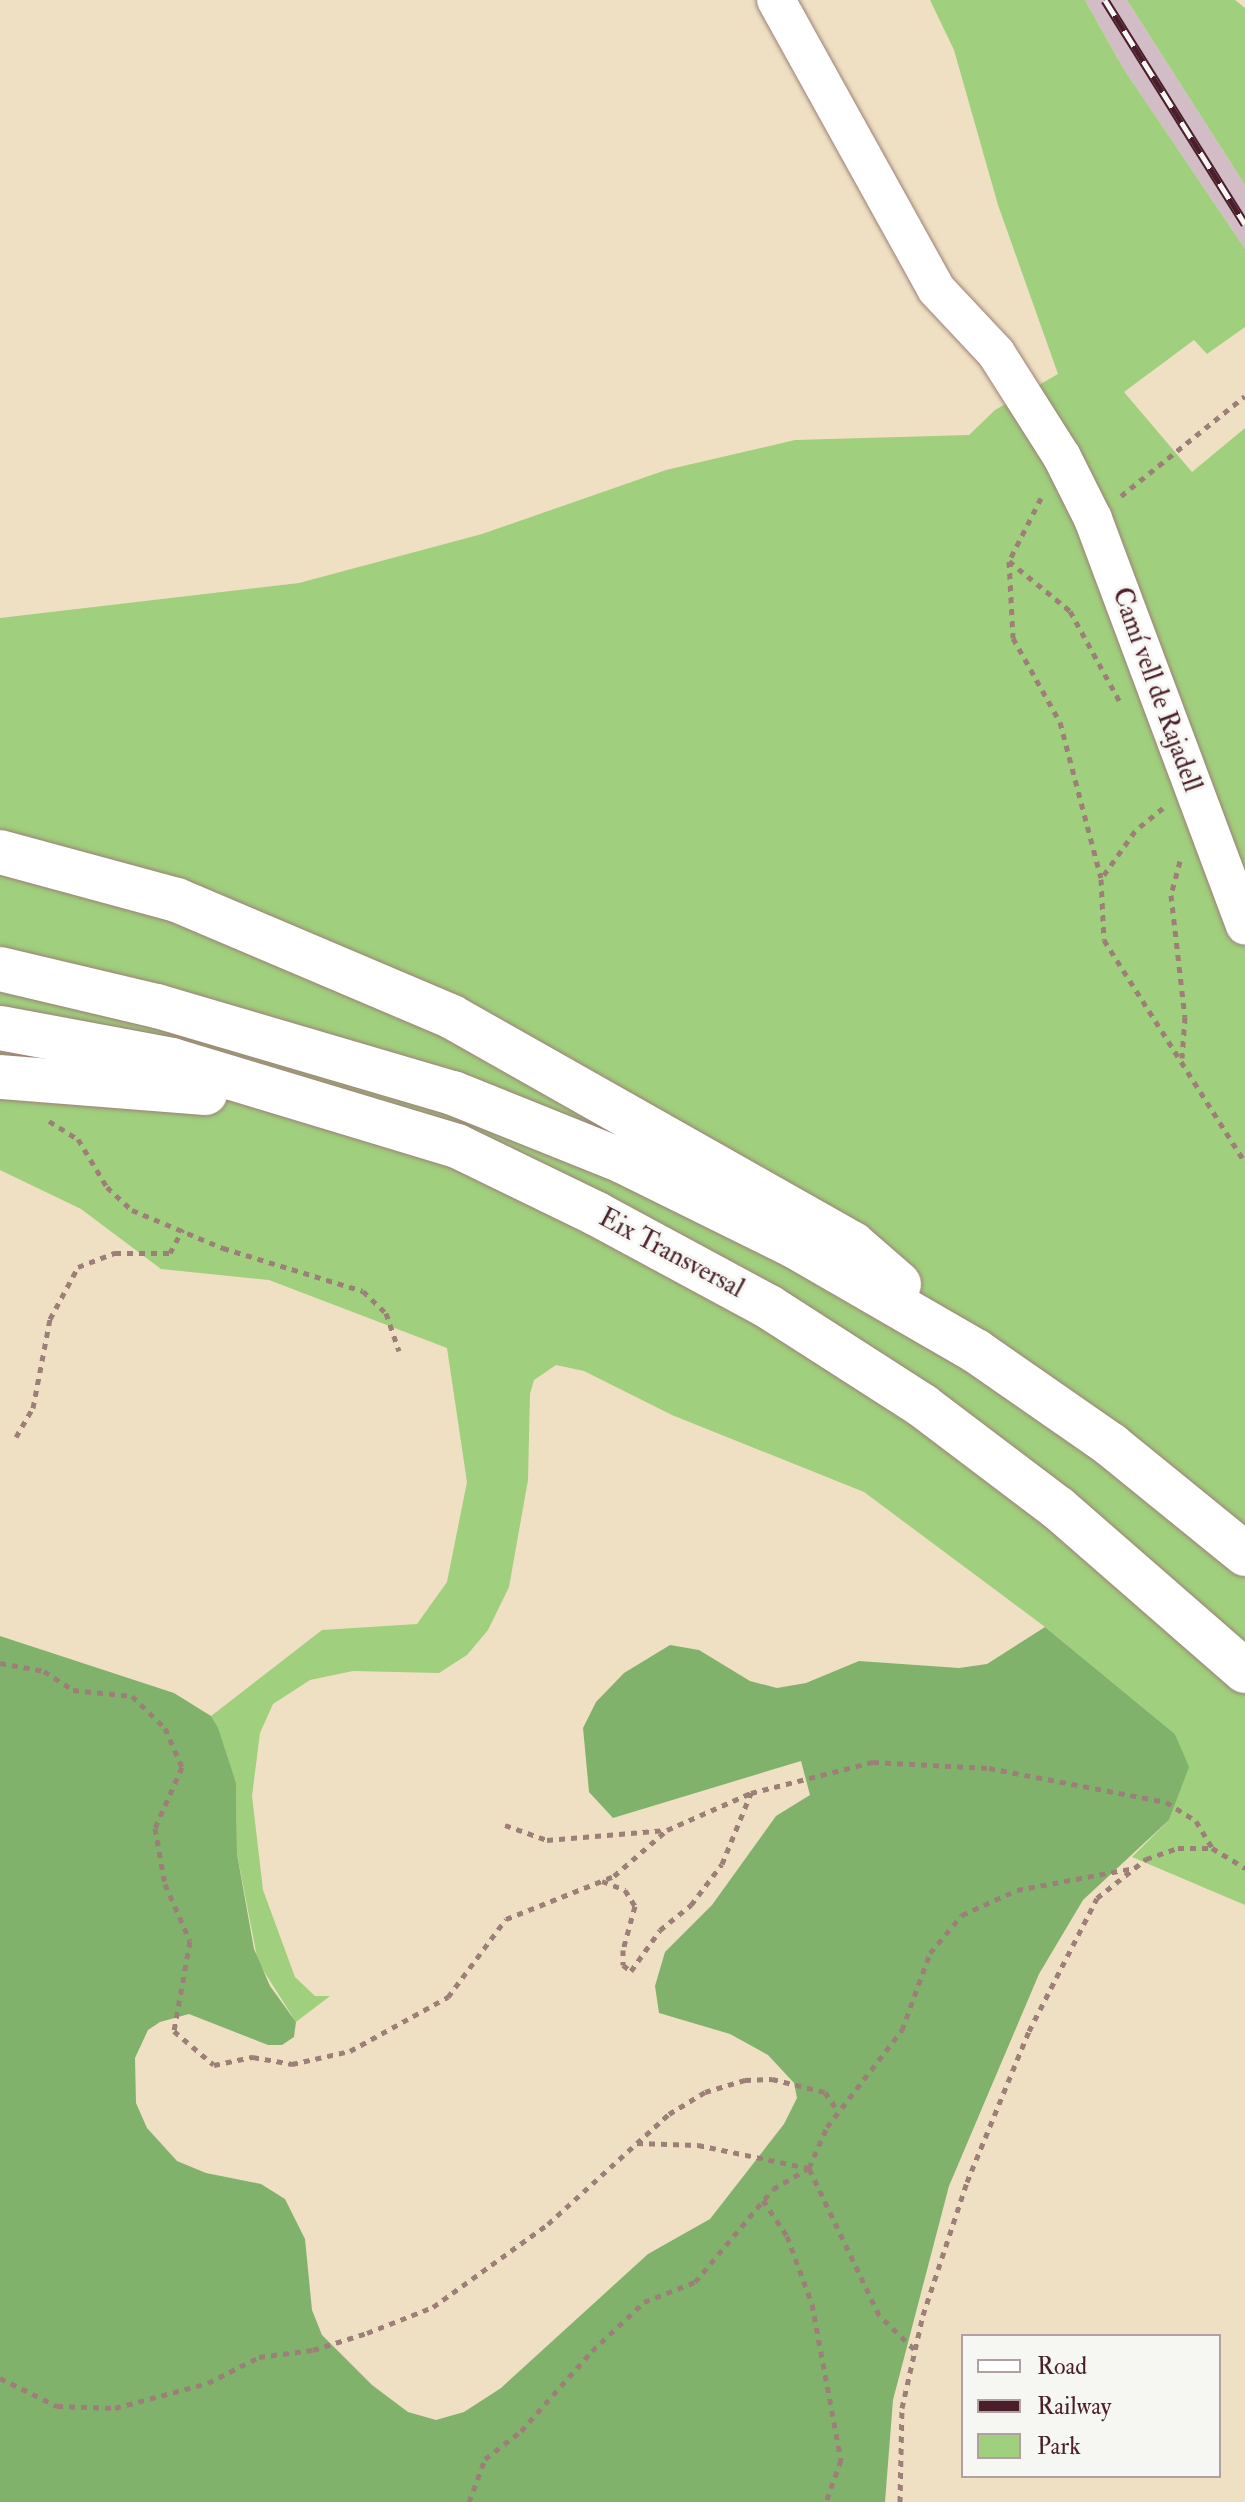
<!DOCTYPE html>
<html>
<head>
<meta charset="utf-8">
<style>
  body { margin:0 }
  #map { position:relative; width:1245px; height:2502px; overflow:hidden; background:#efe0c3; font-family:"IM FELL Double Pica",serif }
  div>[style] { position:absolute }
  .industrial>* { inset:0; background:#d2bdc7 }
  .green>* { inset:0; background:#a0cf7d }
  .forest>* { inset:0; background:#80b26c }
  .path>* { height:5px; margin-top:-2.5px; transform-origin:0; background:repeating-linear-gradient(90deg,#9c8077 0 6px,transparent 0 12px) }
  .roads { filter:drop-shadow(0 0 2px #9c8077) drop-shadow(0 0 2px #9c8077) }
  .minor>* { height:38px; margin:-19px; padding:0 19px; transform-origin:19px; border-radius:19px; background:#fff }
  .highway>* { height:44px; margin:-22px; padding:0 22px; transform-origin:22px; border-radius:22px; background:#fff }
  .rail>* { height:9px; margin-top:-4.5px; transform-origin:0; background:repeating-linear-gradient(90deg,#f6f6f2 0 18px,#4a1f2b 0 36px); box-sizing:border-box; border-block:2px solid #4a1f2b }
  span { translate:-50% -50%; white-space:nowrap; text-align:center; line-height:1.15; -webkit-text-stroke:6px #f6f6f2; paint-order:stroke }
  .street-label { font-size:26px; color:#4a1f2b }
  .legend { position:absolute; left:961px; top:2334px; width:260px; height:144px; box-sizing:border-box; background:#f6f6f2; border:2px solid #b1a0a2; margin:0; padding:10px 14px; list-style:none; font-size:24px; color:#4a1f2b }
  .legend li { display:flex; align-items:center; gap:16px; height:40px }
  .legend b { width:40px; border:2px solid #b1a0a2 }
</style>
</head>
<body>
<div id="map">
  <div class="industrial">
    <div style="clip-path:polygon(1085px 0,1127px 0,1245px 185px,1245px 249px,1123px 68px)"></div>
  </div>
  <div class="green">
    <div style="clip-path:polygon(930px 0,1085px 0,1123px 68px,1245px 249px,1245px 327px,1207px 354px,1194px 340px,1124px 392px,1192px 472px,1245px 428px,1245px 1905px,1132px 1857px,1169px 1820px,1188px 1767px,1175px 1734px,1045px 1627px,864px 1492px,672px 1415px,584px 1371px,556px 1365px,534px 1380px,530px 1394px,528px 1480px,509px 1587px,488px 1630px,467px 1655px,439px 1673px,353px 1671px,310px 1680px,273px 1704px,260px 1733px,252px 1796px,263px 1890px,295px 1977px,315px 1996px,330px 1996px,296px 2022px,258px 1962px,237px 1854px,236px 1783px,211px 1716px,322px 1630px,417px 1624px,447px 1582px,467px 1482px,447px 1348px,269px 1280px,161px 1269px,81px 1209px,0 1170px,0 618px,299px 583px,482px 534px,666px 470px,795px 440px,969px 435px,995px 410px,1058px 374px,998px 205px,954px 50px)"></div>
    <div style="clip-path:polygon(1127px 0,1235px 0,1245px 8px,1245px 185px)"></div>
  </div>
  <div class="forest">
    <div style="clip-path:polygon(1045px 1627px,1175px 1734px,1189px 1767px,1169px 1820px,1083px 1900px,1039px 1974px,949px 2186px,893px 2400px,885px 2502px,0 2502px,0 1636px,174px 1693px,211px 1716px,218px 1728px,236px 1783px,237px 1854px,254px 1949px,270px 1986px,296px 2022px,294px 2037px,282px 2045px,268px 2045px,189px 2014px,160px 2022px,148px 2030px,135px 2058px,136px 2103px,147px 2128px,177px 2161px,206px 2173px,261px 2184px,285px 2199px,305px 2239px,312px 2310px,322px 2335px,372px 2385px,408px 2412px,436px 2420px,464px 2412px,501px 2388px,648px 2254px,710px 2219px,784px 2124px,797px 2098px,794px 2083px,768px 2055px,730px 2034px,659px 2013px,655px 1986px,665px 1952px,712px 1905px,776px 1816px,810px 1795px,801px 1761px,613px 1818px,589px 1792px,583px 1728px,596px 1702px,624px 1673px,670px 1645px,699px 1650px,750px 1681px,777px 1688px,806px 1683px,859px 1661px,959px 1668px,987px 1664px)"></div>
  </div>
  <div class="path">
    <div style="left:1121px;top:496px;width:159px;rotate:-38.9deg"></div>
    <div style="left:1041px;top:498px;width:71px;rotate:116.9deg"></div>
    <div style="left:1009px;top:561px;width:77px;rotate:87deg"></div>
    <div style="left:1013px;top:638px;width:96px;rotate:60.8deg"></div>
    <div style="left:1060px;top:722px;width:161px;rotate:75.3deg"></div>
    <div style="left:1009px;top:561px;width:79px;rotate:39.3deg"></div>
    <div style="left:1070px;top:611px;width:104px;rotate:61.2deg"></div>
    <div style="left:1163px;top:808px;width:36px;rotate:141deg"></div>
    <div style="left:1135px;top:831px;width:59px;rotate:125.3deg"></div>
    <div style="left:1101px;top:879px;width:61px;rotate:87.2deg"></div>
    <div style="left:1104px;top:940px;width:263px;rotate:57.6deg"></div>
    <div style="left:1180px;top:861px;width:35px;rotate:105deg"></div>
    <div style="left:1171px;top:895px;width:123px;rotate:83.5deg"></div>
    <div style="left:1185px;top:1017px;width:41px;rotate:94.2deg"></div>
    <div style="left:49px;top:1121px;width:34px;rotate:32deg"></div>
    <div style="left:78px;top:1139px;width:56px;rotate:58.9deg"></div>
    <div style="left:107px;top:1187px;width:34px;rotate:43deg"></div>
    <div style="left:132px;top:1210px;width:99px;rotate:22.7deg"></div>
    <div style="left:223px;top:1248px;width:146px;rotate:17.1deg"></div>
    <div style="left:363px;top:1291px;width:32px;rotate:44deg"></div>
    <div style="left:386px;top:1313px;width:40px;rotate:71.1deg"></div>
    <div style="left:16px;top:1437px;width:34px;rotate:-60deg"></div>
    <div style="left:33px;top:1408px;width:91px;rotate:-79.2deg"></div>
    <div style="left:50px;top:1319px;width:59px;rotate:-61.7deg"></div>
    <div style="left:78px;top:1267px;width:40px;rotate:-21deg"></div>
    <div style="left:115px;top:1253px;width:55px"></div>
    <div style="left:170px;top:1253px;width:27px;rotate:-62deg"></div>
    <div style="left:0;top:1663px;width:45px;rotate:10.3deg"></div>
    <div style="left:44px;top:1671px;width:35px;rotate:33deg"></div>
    <div style="left:73px;top:1690px;width:59px;rotate:5.8deg"></div>
    <div style="left:132px;top:1696px;width:46px;rotate:44.1deg"></div>
    <div style="left:165px;top:1728px;width:43px;rotate:66.4deg"></div>
    <div style="left:182px;top:1767px;width:67px;rotate:113.9deg"></div>
    <div style="left:155px;top:1828px;width:57px;rotate:79.9deg"></div>
    <div style="left:165px;top:1884px;width:62px;rotate:66.3deg"></div>
    <div style="left:190px;top:1941px;width:91px;rotate:100.1deg"></div>
    <div style="left:174px;top:2031px;width:52px;rotate:40.4deg"></div>
    <div style="left:214px;top:2065px;width:40px;rotate:-12deg"></div>
    <div style="left:253px;top:2057px;width:40px;rotate:10deg"></div>
    <div style="left:292px;top:2064px;width:59px;rotate:-12.6deg"></div>
    <div style="left:350px;top:2051px;width:112px;rotate:-28.9deg"></div>
    <div style="left:448px;top:1997px;width:97px;rotate:-53.4deg"></div>
    <div style="left:506px;top:1919px;width:116px;rotate:-21.7deg"></div>
    <div style="left:614px;top:1876px;width:70px;rotate:-41deg"></div>
    <div style="left:505px;top:1825px;width:45px;rotate:19.7deg"></div>
    <div style="left:547px;top:1840px;width:120px;rotate:-4.8deg"></div>
    <div style="left:667px;top:1830px;width:92px;rotate:-23.8deg"></div>
    <div style="left:751px;top:1793px;width:126px;rotate:-14.3deg"></div>
    <div style="left:873px;top:1762px;width:116px;rotate:3deg"></div>
    <div style="left:989px;top:1768px;width:180px;rotate:10.9deg"></div>
    <div style="left:1166px;top:1802px;width:36px;rotate:32deg"></div>
    <div style="left:1196px;top:1821px;width:31px;rotate:59deg"></div>
    <div style="left:602px;top:1881px;width:25px;rotate:21deg"></div>
    <div style="left:625px;top:1890px;width:19px;rotate:58deg"></div>
    <div style="left:635px;top:1906px;width:46px;rotate:105.3deg"></div>
    <div style="left:623px;top:1950px;width:15px;rotate:90deg"></div>
    <div style="left:623px;top:1965px;width:10px;rotate:37deg"></div>
    <div style="left:631px;top:1971px;width:50px;rotate:-54.7deg"></div>
    <div style="left:660px;top:1930px;width:40px;rotate:-39deg"></div>
    <div style="left:691px;top:1905px;width:51px;rotate:-52.9deg"></div>
    <div style="left:722px;top:1864px;width:77px;rotate:-67.8deg"></div>
    <div style="left:637px;top:2143px;width:61px;rotate:1.9deg"></div>
    <div style="left:698px;top:2145px;width:112px;rotate:11.8deg"></div>
    <div style="left:763px;top:2200px;width:43px;rotate:56.3deg"></div>
    <div style="left:787px;top:2236px;width:72px;rotate:69.8deg"></div>
    <div style="left:812px;top:2304px;width:159px;rotate:79.5deg"></div>
    <div style="left:841px;top:2460px;width:45px;rotate:109.7deg"></div>
    <div style="left:914px;top:2349px;width:49px;rotate:-135.8deg"></div>
    <div style="left:879px;top:2315px;width:163px;rotate:-115.5deg"></div>
    <div style="left:809px;top:2168px;width:45px;rotate:-66.3deg"></div>
    <div style="left:827px;top:2127px;width:123px;rotate:-52.3deg"></div>
    <div style="left:902px;top:2030px;width:82px;rotate:-70deg"></div>
    <div style="left:930px;top:1953px;width:50px;rotate:-49.9deg"></div>
    <div style="left:962px;top:1915px;width:60px;rotate:-24.4deg"></div>
    <div style="left:1017px;top:1890px;width:119px;rotate:-10.6deg"></div>
    <div style="left:0;top:2378px;width:64px;rotate:26.2deg"></div>
    <div style="left:57px;top:2406px;width:58px;rotate:2deg"></div>
    <div style="left:115px;top:2408px;width:96px;rotate:-15deg"></div>
    <div style="left:208px;top:2383px;width:57px;rotate:-27deg"></div>
    <div style="left:259px;top:2357px;width:54px;rotate:-7.4deg"></div>
    <div style="left:313px;top:2350px;width:57px;rotate:-17.5deg"></div>
    <div style="left:367px;top:2333px;width:71px;rotate:-21.5deg"></div>
    <div style="left:433px;top:2307px;width:142px;rotate:-35.8deg"></div>
    <div style="left:548px;top:2224px;width:164px;rotate:-42.3deg"></div>
    <div style="left:669px;top:2114px;width:42px;rotate:-31.4deg"></div>
    <div style="left:705px;top:2092px;width:42px;rotate:-16.7deg"></div>
    <div style="left:745px;top:2080px;width:27px;rotate:-2deg"></div>
    <div style="left:772px;top:2079px;width:55px;rotate:13.8deg"></div>
    <div style="left:825px;top:2092px;width:22px;rotate:56deg"></div>
    <div style="left:469px;top:2502px;width:46px;rotate:-69.6deg"></div>
    <div style="left:485px;top:2459px;width:46px;rotate:-37.9deg"></div>
    <div style="left:521px;top:2431px;width:107px;rotate:-48.4deg"></div>
    <div style="left:592px;top:2351px;width:71px;rotate:-43.3deg"></div>
    <div style="left:644px;top:2302px;width:55px;rotate:-21.4deg"></div>
    <div style="left:695px;top:2282px;width:121px;rotate:-50deg"></div>
    <div style="left:773px;top:2189px;width:42px;rotate:-30.3deg"></div>
    <div style="left:900px;top:2502px;width:94px;rotate:-88.8deg"></div>
    <div style="left:902px;top:2408px;width:95px;rotate:-77.3deg"></div>
    <div style="left:923px;top:2315px;width:140px;rotate:-71.7deg"></div>
    <div style="left:967px;top:2182px;width:163px;rotate:-67.7deg"></div>
    <div style="left:1029px;top:2031px;width:149px;rotate:-62.9deg"></div>
    <div style="left:1097px;top:1898px;width:63px;rotate:-38.5deg"></div>
    <div style="left:1146px;top:1859px;width:34px;rotate:-19deg"></div>
    <div style="left:1178px;top:1848px;width:34px"></div>
    <div style="left:1212px;top:1848px;width:39px;rotate:31deg"></div>
  </div>
  <div class="roads">
    <div class="minor">
      <div style="left:776px;top:0;width:330px;rotate:61deg"></div>
      <div style="left:936px;top:289px;width:88px;rotate:46.8deg"></div>
      <div style="left:996px;top:353px;width:123px;rotate:57.6deg"></div>
      <div style="left:1062px;top:457px;width:69px;rotate:63.4deg"></div>
      <div style="left:1093px;top:519px;width:434px;rotate:69.5deg"></div>
    </div>
    <div class="highway">
      <div style="left:0;top:852px;width:183px;rotate:15.2deg"></div>
      <div style="left:177px;top:900px;width:299px;rotate:23deg"></div>
      <div style="left:452px;top:1017px;width:461px;rotate:29.5deg"></div>
      <div style="left:853px;top:1244px;width:61px;rotate:41deg"></div>
      <div style="left:0;top:969px;width:161px;rotate:13.3deg"></div>
      <div style="left:157px;top:1006px;width:309px;rotate:16.4deg"></div>
      <div style="left:453px;top:1093px;width:182px;rotate:21.9deg"></div>
      <div style="left:622px;top:1161px;width:192px;rotate:26.3deg"></div>
      <div style="left:794px;top:1246px;width:210px;rotate:30deg"></div>
      <div style="left:976px;top:1351px;width:165px;rotate:34.8deg"></div>
      <div style="left:1111px;top:1445px;width:173px;rotate:39.1deg"></div>
      <div style="left:0;top:1028px;width:175px;rotate:10.5deg"></div>
      <div style="left:172px;top:1060px;width:298px;rotate:16.8deg"></div>
      <div style="left:457px;top:1146px;width:156px;rotate:25.9deg"></div>
      <div style="left:597px;top:1214px;width:196px;rotate:28.4deg"></div>
      <div style="left:769px;top:1307px;width:183px;rotate:32.7deg"></div>
      <div style="left:923px;top:1406px;width:169px;rotate:37.1deg"></div>
      <div style="left:1058px;top:1508px;width:248px;rotate:41.1deg"></div>
      <div style="left:0;top:1077px;width:206px;rotate:4.5deg"></div>
    </div>
  </div>
  <div class="rail">
    <div style="left:1105px;top:0;width:264px;rotate:58deg"></div>
  </div>
  <div class="street-label">
    <span style="left:1156px;top:690px;rotate:70deg">Camí vell de Rajadell</span>
    <span style="left:671px;top:1254px;rotate:28deg">Eix Transversal</span>
  </div>
  <ul class="legend">
  <li><b style="height:10px;background:#fff"></b>Road</li>
  <li><b style="height:10px;background:#4a1f2b"></b>Railway</li>
  <li><b style="height:22px;background:#a0cf7d"></b>Park</li>
  </ul>
</div>
</body>
</html>
